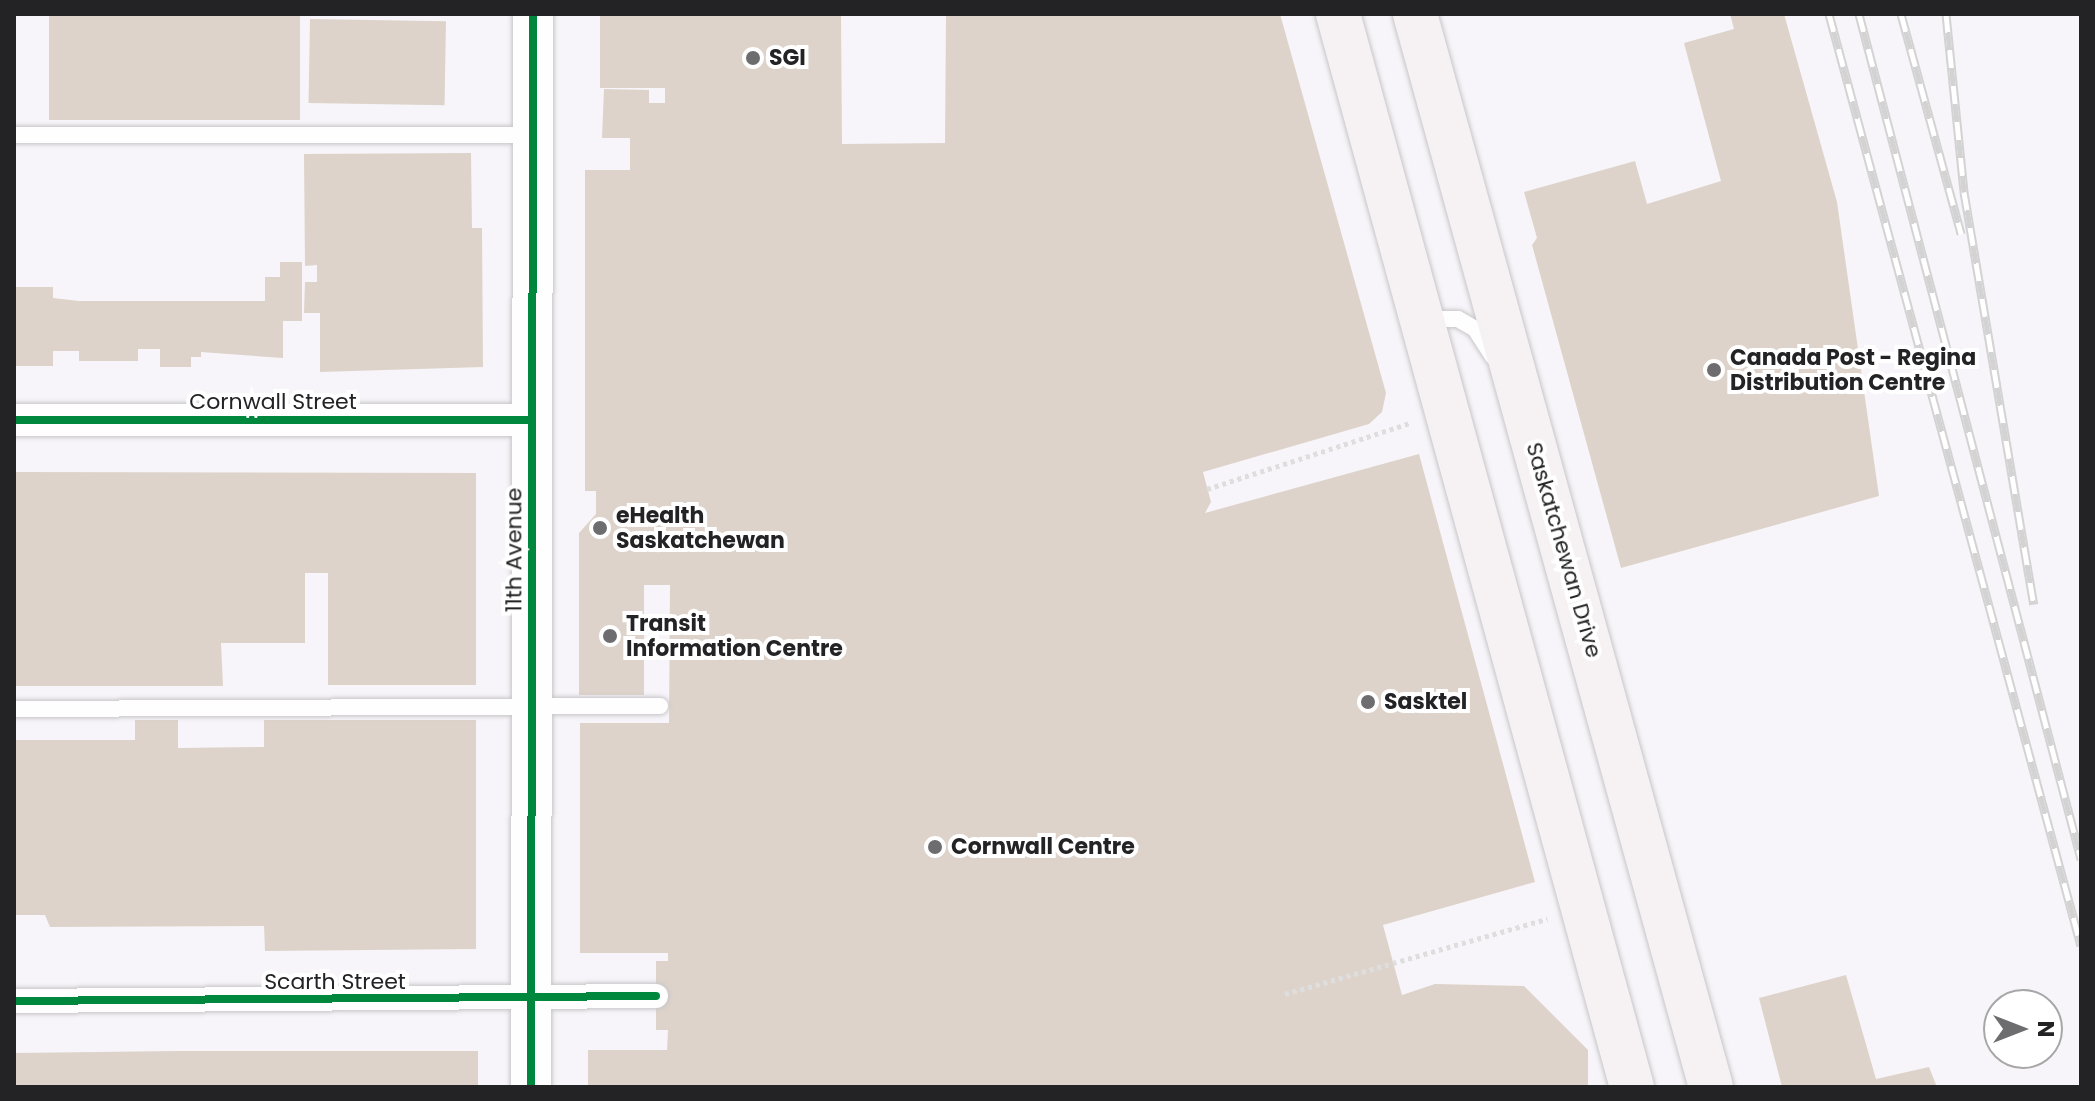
<!DOCTYPE html>
<html>
<head>
<meta charset="utf-8">
<style>
  body { margin:0 }
  #map { position:relative; width:2095px; height:1101px; overflow:hidden; background:#f7f5f9; font-family:Poppins,sans-serif }
  div>[style] { position:absolute }
  .building>* { inset:0; background:#ddd3ca; transform-origin:0 0 }
  .path>* { height:5px; margin-top:-2.5px; transform-origin:0; background:repeating-linear-gradient(90deg,#dededf 0 4px,transparent 0 8px) }
  .roads { filter:drop-shadow(0 0 2px #c8c6c9) drop-shadow(0 0 2px #c8c6c9) }
  .service>* { height:16px; margin:-8px; padding:0 8px; transform-origin:8px; border-radius:8px; background:#fefefe }
  .pedestrian>* { height:24px; margin:-12px; padding:0 12px; transform-origin:12px; border-radius:12px; background:#fefefe }
  .minor>* { height:32px; margin:-16px; padding:0 16px; transform-origin:16px; border-radius:16px; background:#fefefe }
  .tertiary>* { height:40px; margin:-20px; padding:0 20px; transform-origin:20px; border-radius:20px; background:#fefefe }
  .secondary>* { height:44px; margin:-22px; padding:0 22px; transform-origin:22px; border-radius:22px; background:#f6f2f4 }
  .rail>* { height:9px; margin-top:-4.5px; transform-origin:0; background:repeating-linear-gradient(90deg,#fff 0 18px,#d3d3d4 0 36px); box-sizing:border-box; border-block:2px solid #d3d3d4 }
  .cycleway>* { height:8px; margin:-4px; padding:0 4px; transform-origin:4px; border-radius:4px; background:#00873e }
  .dots>* { width:22px; height:22px; translate:-50% -50%; box-sizing:border-box; border:4px solid #fff; border-radius:50% }
  span { translate:-50% -50%; white-space:nowrap; text-align:center; line-height:1.15; -webkit-text-stroke:8px #fff; paint-order:stroke }
  .poi-label { font-size:22px; color:#232224; font-weight:700 }
  .left { translate:0 -50%; text-align:left }
  .street-label { font-size:22px; color:#232224 }
  .frame { position:absolute; inset:0; border:16px solid #232224; pointer-events:none }
  .north { position:absolute; left:1983px; top:989px; width:80px; height:80px; box-sizing:border-box; background:#fff; border:2px solid #a7a7a7; border-radius:50%; rotate:90deg; font-size:22px; font-weight:700; line-height:32px; text-align:center; color:#232224 }
  .north::after { content:''; display:block; margin:auto; width:28px; height:36px; background:#6d6c6f; clip-path:polygon(50% 0,100% 100%,50% 72%,0 100%) }
</style>
</head>
<body>
<div id="map">
  <div class="building">
    <div style="left:49px;top:14px;width:251px;height:106px"></div>
    <div style="clip-path:polygon(600px 14px,841px 14px,842px 144px,945px 143px,946px 14px,1280px 14px,1386px 393px,1382px 412px,1369px 424px,1203px 472px,1211px 502px,1205px 513px,1419px 454px,1535px 882px,1383px 925px,1393px 962px,1402px 995px,1435px 984px,1524px 986px,1588px 1050px,1588px 1087px,588px 1087px,588px 1050px,667px 1050px,668px 1030px,656px 1030px,656px 961px,668px 961px,668px 953px,580px 953px,580px 723px,669px 723px,670px 585px,644px 585px,644px 695px,579px 695px,579px 533px,596px 514px,596px 491px,585px 491px,585px 170px,630px 170px,630px 138px,602px 138px,604px 89px,649px 90px,649px 103px,665px 103px,665px 88px,600px 88px)"></div>
    <div style="clip-path:polygon(1730px 14px,1784px 14px,1837px 202px,1879px 496px,1621px 568px,1532px 245px,1537px 238px,1524px 192px,1635px 161px,1647px 204px,1721px 181px,1684px 43px,1734px 29px)"></div>
    <div style="left:310px;top:19px;width:136px;height:84px;rotate:1deg"></div>
    <div style="clip-path:polygon(471px 153px,472px 228px,482px 228px,483px 367px,320px 372px,320px 313px,304px 313px,305px 282px,317px 282px,317px 265px,305px 266px,304px 154px)"></div>
    <div style="clip-path:polygon(280px 262px,302px 262px,302px 321px,283px 321px,283px 358px,201px 352px,201px 357px,191px 357px,191px 367px,160px 367px,160px 349px,138px 349px,138px 361px,79px 361px,79px 351px,53px 351px,53px 366px,14px 366px,14px 287px,53px 287px,53px 298px,79px 301px,265px 301px,265px 277px,280px 277px)"></div>
    <div style="clip-path:polygon(14px 472px,476px 473px,476px 685px,328px 685px,328px 573px,305px 573px,305px 643px,221px 643px,223px 686px,14px 686px)"></div>
    <div style="clip-path:polygon(135px 720px,178px 720px,178px 748px,264px 747px,264px 720px,476px 720px,476px 949px,265px 951px,264px 926px,50px 927px,45px 915px,14px 915px,14px 740px,135px 740px)"></div>
    <div style="clip-path:polygon(1846px 975px,1876px 1079px,1929px 1067px,1937px 1087px,1782px 1087px,1759px 998px)"></div>
    <div style="clip-path:polygon(177px 1051px,478px 1051px,478px 1087px,14px 1087px,14px 1053px)"></div>
  </div>
  <div class="path">
    <div style="left:1207px;top:489px;width:213px;rotate:-18deg"></div>
    <div style="left:1285px;top:994px;width:273px;rotate:-16deg"></div>
  </div>
  <div class="roads">
    <div class="service">
      <div style="left:14px;top:135px;width:518px"></div>
      <div style="left:1423px;top:319px;width:35px"></div>
      <div style="left:1458px;top:319px;width:20px;rotate:30deg"></div>
      <div style="left:1475px;top:329px;width:33px;rotate:57deg"></div>
      <div style="left:14px;top:709px;width:646px;rotate:-0.27deg"></div>
    </div>
    <div class="pedestrian">
      <div style="left:14px;top:1001px;width:642px;rotate:-0.45deg"></div>
    </div>
    <div class="minor">
      <div style="left:14px;top:420px;width:518px"></div>
    </div>
    <div class="tertiary">
      <div style="left:531px;top:1087px;width:1073px;rotate:-89.89deg"></div>
    </div>
    <div class="secondary">
      <div style="left:1338px;top:14px;width:1113px;rotate:74.68deg"></div>
      <div style="left:1415px;top:14px;width:1113px;rotate:74.58deg"></div>
    </div>
  </div>
  <div class="rail">
    <div style="left:1829px;top:14px;width:965px;rotate:74.87deg"></div>
    <div style="left:1859px;top:14px;width:874px;rotate:75.28deg"></div>
    <div style="left:1901px;top:14px;width:228px;rotate:74.7deg"></div>
    <div style="left:1946px;top:14px;width:179px;rotate:84.2deg"></div>
    <div style="left:1964px;top:192px;width:418px;rotate:80.4deg"></div>
  </div>
  <div class="cycleway">
    <div style="left:14px;top:420px;width:518px"></div>
    <div style="left:14px;top:1001px;width:642px;rotate:-0.45deg"></div>
    <div style="left:531px;top:1087px;width:1073px;rotate:-89.89deg"></div>
  </div>
  <div class="dots">
    <div style="left:753px;top:58px;background:#6d6c6f"></div>
    <div style="left:1714px;top:370px;background:#6d6c6f"></div>
    <div style="left:600px;top:528px;background:#6d6c6f"></div>
    <div style="left:610px;top:636px;background:#6d6c6f"></div>
    <div style="left:1368px;top:702px;background:#6d6c6f"></div>
    <div style="left:935px;top:847px;background:#6d6c6f"></div>
  </div>
  <div class="poi-label">
    <span class="left" style="left:769px;top:58px">SGI</span>
    <span class="left" style="left:1730px;top:370px">Canada Post - Regina<br>Distribution Centre</span>
    <span class="left" style="left:616px;top:528px">eHealth<br>Saskatchewan</span>
    <span class="left" style="left:626px;top:636px">Transit<br>Information Centre</span>
    <span class="left" style="left:1384px;top:702px">Sasktel</span>
    <span class="left" style="left:951px;top:847px">Cornwall Centre</span>
  </div>
  <div class="street-label">
    <span style="left:273px;top:402px">Cornwall Street</span>
    <span style="left:514px;top:550px;rotate:-90deg">11th Avenue</span>
    <span style="left:1564px;top:550px;rotate:74deg">Saskatchewan Drive</span>
    <span style="left:335px;top:982px">Scarth Street</span>
  </div>
  <div class="frame"></div>
  <div class="north">N</div>
</div>
</body>
</html>
